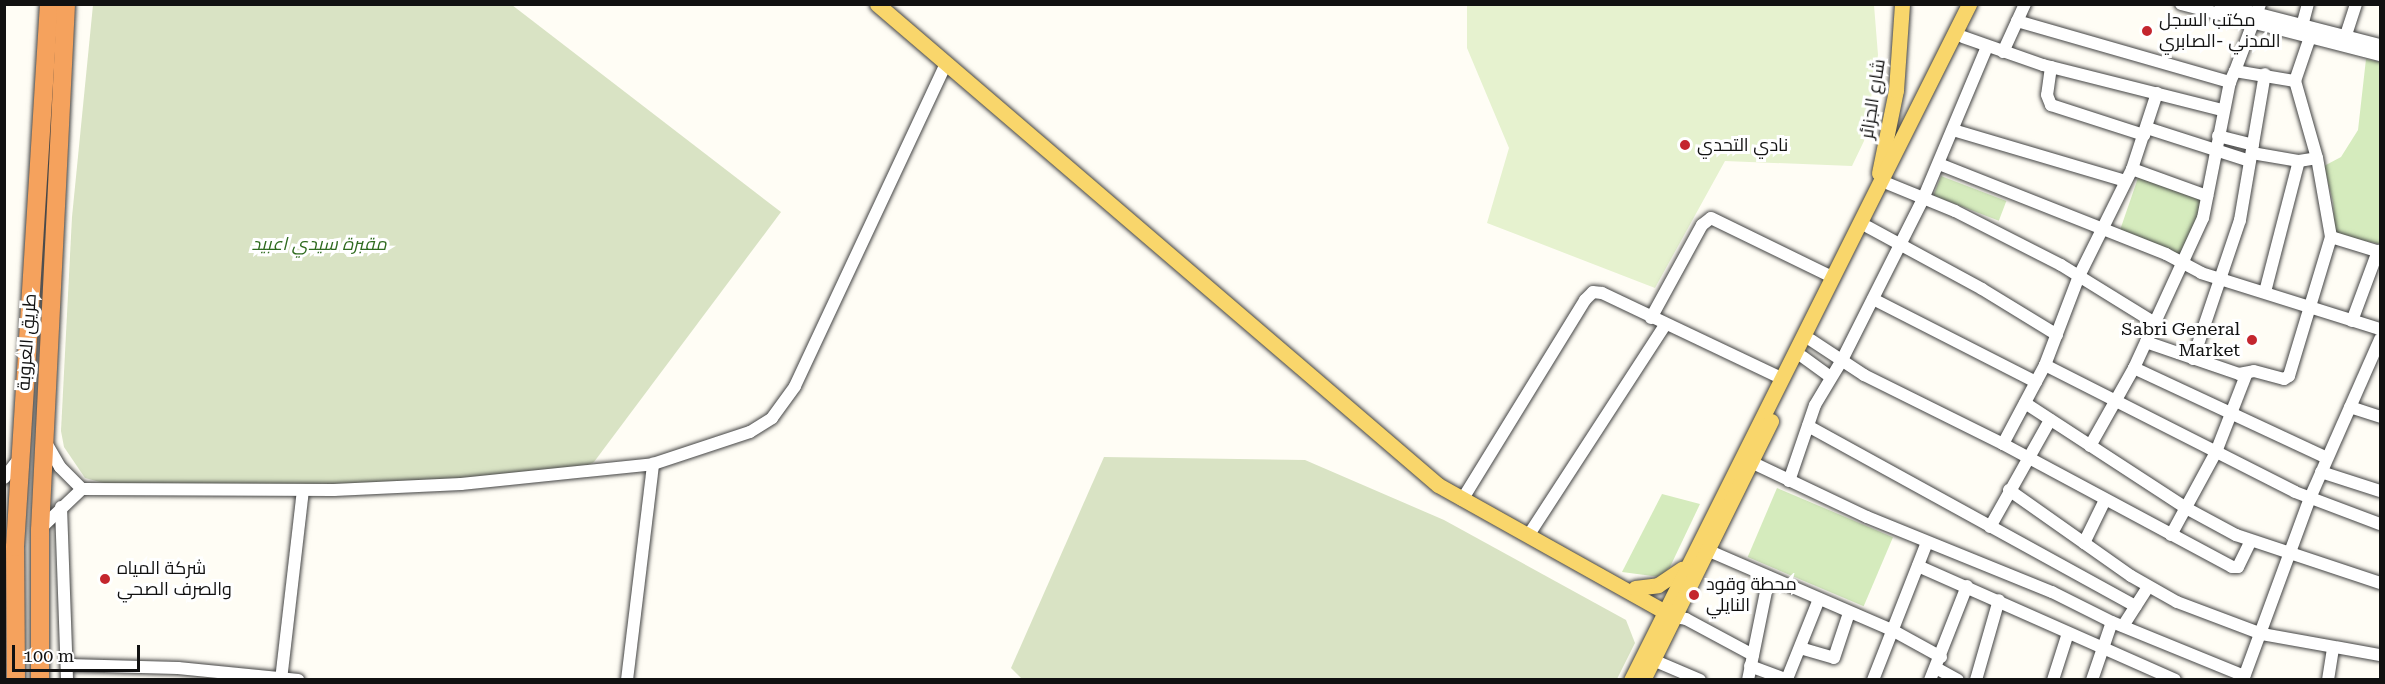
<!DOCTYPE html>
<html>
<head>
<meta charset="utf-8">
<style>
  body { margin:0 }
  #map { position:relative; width:2385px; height:684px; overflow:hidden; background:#fffdf5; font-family:"Roboto Serif",Cairo,serif }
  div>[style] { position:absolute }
  .green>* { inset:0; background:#d5ebbd; transform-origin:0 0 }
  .cemetery>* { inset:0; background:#d9e3c4 }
  .pitch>* { inset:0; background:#e6f2cf }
  .roads { filter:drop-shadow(0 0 2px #444) drop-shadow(0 0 2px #444) }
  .minor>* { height:12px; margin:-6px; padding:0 6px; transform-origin:6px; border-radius:6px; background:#fff }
  .major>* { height:15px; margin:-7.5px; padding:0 7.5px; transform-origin:7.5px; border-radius:7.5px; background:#f9d66b }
  .highway>* { height:18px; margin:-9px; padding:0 9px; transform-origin:9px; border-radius:9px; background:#f5a25d }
  .dots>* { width:16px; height:16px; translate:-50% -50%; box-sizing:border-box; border:3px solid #fff; border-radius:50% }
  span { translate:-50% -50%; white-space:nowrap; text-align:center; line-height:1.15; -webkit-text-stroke:6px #fff; paint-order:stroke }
  .poi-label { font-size:18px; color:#111 }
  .left { translate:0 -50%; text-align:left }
  .right { translate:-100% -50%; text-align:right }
  .street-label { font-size:18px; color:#111 }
  .park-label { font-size:18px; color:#2f6b1f; font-style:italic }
  .frame { position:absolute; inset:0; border:6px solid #111; pointer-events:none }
  .scale { position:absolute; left:12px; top:645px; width:128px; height:27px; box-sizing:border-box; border:3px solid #111; border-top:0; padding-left:8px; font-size:18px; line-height:21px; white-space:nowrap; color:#111; -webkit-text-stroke:4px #fff; paint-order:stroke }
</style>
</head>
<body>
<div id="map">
  <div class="green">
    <div style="clip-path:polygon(2366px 59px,2380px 62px,2380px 244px,2335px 235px,2333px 202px,2324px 166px,2341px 157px,2358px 130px)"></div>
    <div style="left:2139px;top:175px;width:69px;height:63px;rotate:19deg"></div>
    <div style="left:1941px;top:176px;width:70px;height:21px;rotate:21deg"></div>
    <div style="left:1777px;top:488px;width:126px;height:75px;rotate:23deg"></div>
    <div style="clip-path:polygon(1662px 494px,1700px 504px,1670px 567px,1660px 577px,1622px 572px)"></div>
  </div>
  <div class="cemetery">
    <div style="clip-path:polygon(93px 5px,512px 5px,781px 212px,594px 462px,584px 467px,414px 483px,115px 486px,85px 478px,64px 447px,61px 431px,72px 217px)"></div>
    <div style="clip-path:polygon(1104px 457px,1305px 460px,1444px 520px,1626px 620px,1635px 643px,1617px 679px,1022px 679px,1011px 668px)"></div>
  </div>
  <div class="pitch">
    <div style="clip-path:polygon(1467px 5px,1874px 5px,1878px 55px,1864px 141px,1852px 166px,1725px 161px,1655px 288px,1487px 223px,1509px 148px,1467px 48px)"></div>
  </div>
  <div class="roads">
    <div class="minor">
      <div style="left:2181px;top:4px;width:205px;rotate:14.4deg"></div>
      <div style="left:2220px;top:4px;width:165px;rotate:14.4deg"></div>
      <div style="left:2017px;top:21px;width:222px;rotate:16deg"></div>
      <div style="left:2230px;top:82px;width:12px;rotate:-66deg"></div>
      <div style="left:2235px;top:71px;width:61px;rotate:9.5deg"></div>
      <div style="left:2302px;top:26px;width:23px;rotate:-75deg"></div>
      <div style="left:1963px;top:37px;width:85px;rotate:19.3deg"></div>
      <div style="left:2043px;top:65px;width:185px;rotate:14.1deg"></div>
      <div style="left:2345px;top:38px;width:36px;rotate:-72deg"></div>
      <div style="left:2003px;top:52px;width:53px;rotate:-65.4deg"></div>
      <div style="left:2051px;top:67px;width:28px;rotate:98deg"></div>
      <div style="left:2047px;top:95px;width:11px;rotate:68deg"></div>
      <div style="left:2051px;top:105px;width:98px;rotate:17.9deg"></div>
      <div style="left:2235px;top:71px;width:72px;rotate:-69.5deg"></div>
      <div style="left:2147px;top:128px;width:108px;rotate:17.8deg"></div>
      <div style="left:1953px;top:130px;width:179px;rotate:16.5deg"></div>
      <div style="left:2218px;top:136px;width:36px;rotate:14deg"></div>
      <div style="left:2252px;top:153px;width:48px;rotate:9.7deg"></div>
      <div style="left:2299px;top:161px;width:18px;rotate:-9deg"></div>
      <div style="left:1939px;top:164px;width:244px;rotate:21.6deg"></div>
      <div style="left:2166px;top:254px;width:40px;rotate:28deg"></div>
      <div style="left:2201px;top:273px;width:188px;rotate:17.4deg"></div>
      <div style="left:2132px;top:169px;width:80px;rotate:19.8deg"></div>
      <div style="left:1889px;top:184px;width:71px;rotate:22.2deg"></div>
      <div style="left:1955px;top:211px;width:119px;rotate:27deg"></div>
      <div style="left:2061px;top:265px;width:110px;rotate:31.7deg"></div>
      <div style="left:1868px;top:227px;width:130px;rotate:28.5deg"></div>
      <div style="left:1982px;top:289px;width:88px;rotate:31.5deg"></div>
      <div style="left:2331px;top:237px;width:51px;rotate:17deg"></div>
      <div style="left:2265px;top:292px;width:135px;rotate:-75.5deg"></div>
      <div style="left:1873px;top:299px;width:183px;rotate:27deg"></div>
      <div style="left:1651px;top:318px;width:106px;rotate:-61.3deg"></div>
      <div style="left:1702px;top:225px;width:11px;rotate:-38deg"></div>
      <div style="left:1711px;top:218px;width:135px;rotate:26deg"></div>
      <div style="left:2352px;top:321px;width:75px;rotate:-69.6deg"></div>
      <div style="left:1811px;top:340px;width:64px;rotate:33.4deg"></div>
      <div style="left:1864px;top:375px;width:155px;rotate:26.4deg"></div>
      <div style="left:2003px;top:444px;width:260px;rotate:28.2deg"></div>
      <div style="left:2232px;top:567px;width:6px"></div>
      <div style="left:2238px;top:567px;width:28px;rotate:-64deg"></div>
      <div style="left:2146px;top:342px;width:98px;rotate:19deg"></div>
      <div style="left:2239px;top:374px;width:15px;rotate:-11deg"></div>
      <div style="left:2254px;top:371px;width:31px;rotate:15deg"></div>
      <div style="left:2284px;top:379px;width:6px;rotate:-31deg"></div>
      <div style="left:2289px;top:376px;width:145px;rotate:-73.2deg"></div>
      <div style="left:2331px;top:237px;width:80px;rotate:-100deg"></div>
      <div style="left:2317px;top:158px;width:80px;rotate:-105.9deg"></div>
      <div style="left:2295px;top:81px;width:43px;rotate:-71.1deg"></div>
      <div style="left:1803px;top:357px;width:34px;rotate:36deg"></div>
      <div style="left:2193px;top:359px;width:147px;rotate:-71.3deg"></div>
      <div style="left:2240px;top:220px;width:148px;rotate:-80.3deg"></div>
      <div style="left:2045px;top:365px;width:280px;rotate:26.9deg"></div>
      <div style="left:2295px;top:492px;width:91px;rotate:20.6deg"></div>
      <div style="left:2134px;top:368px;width:213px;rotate:25deg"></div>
      <div style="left:2025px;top:403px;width:192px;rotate:33.1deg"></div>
      <div style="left:2186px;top:508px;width:57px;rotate:28.4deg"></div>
      <div style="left:2236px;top:535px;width:152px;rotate:18.4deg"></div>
      <div style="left:2350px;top:407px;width:32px;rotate:18deg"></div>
      <div style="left:1808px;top:426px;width:374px;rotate:28.8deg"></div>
      <div style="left:45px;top:441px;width:30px;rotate:60deg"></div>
      <div style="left:60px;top:467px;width:31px;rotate:45deg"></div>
      <div style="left:2003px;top:444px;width:89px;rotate:-62deg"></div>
      <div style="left:2045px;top:365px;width:95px;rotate:-69.1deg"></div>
      <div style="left:2079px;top:276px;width:119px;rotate:-63.6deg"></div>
      <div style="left:2132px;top:169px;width:80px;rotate:-71.8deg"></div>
      <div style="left:2090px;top:446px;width:90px;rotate:-60.6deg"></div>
      <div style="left:2134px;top:368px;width:165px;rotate:-65.3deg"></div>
      <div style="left:2203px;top:218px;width:139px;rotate:-78.8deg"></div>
      <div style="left:1751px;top:462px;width:128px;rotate:25.4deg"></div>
      <div style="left:1867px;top:517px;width:200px;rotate:22.1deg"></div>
      <div style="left:2052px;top:592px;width:67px;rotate:26.6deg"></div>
      <div style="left:2112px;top:622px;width:143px;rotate:22.2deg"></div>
      <div style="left:2321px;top:472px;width:62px;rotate:17.9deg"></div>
      <div style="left:4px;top:478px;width:24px;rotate:-52deg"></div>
      <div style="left:1789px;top:481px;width:80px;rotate:-71.1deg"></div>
      <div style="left:1815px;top:405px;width:52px;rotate:-59deg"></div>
      <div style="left:1842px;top:360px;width:180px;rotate:-63.3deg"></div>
      <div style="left:1923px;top:199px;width:165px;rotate:-67.2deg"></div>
      <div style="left:2009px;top:490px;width:149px;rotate:35.2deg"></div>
      <div style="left:2131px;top:576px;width:53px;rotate:29.5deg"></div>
      <div style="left:2177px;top:602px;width:91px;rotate:20.6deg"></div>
      <div style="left:2262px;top:634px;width:120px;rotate:10.1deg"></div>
      <div style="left:1462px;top:500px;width:235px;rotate:-58.4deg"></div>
      <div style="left:1585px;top:300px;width:11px;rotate:-45deg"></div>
      <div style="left:1593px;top:292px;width:9px;rotate:6deg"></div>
      <div style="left:1602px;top:293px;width:198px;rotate:25.4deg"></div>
      <div style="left:61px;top:507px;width:173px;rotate:88deg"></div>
      <div style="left:1990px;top:527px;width:123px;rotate:-60.7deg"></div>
      <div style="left:40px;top:529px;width:58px;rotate:-43.6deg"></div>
      <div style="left:82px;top:489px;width:252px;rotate:0.2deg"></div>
      <div style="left:334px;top:490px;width:127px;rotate:-2.7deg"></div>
      <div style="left:461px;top:484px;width:193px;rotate:-5.9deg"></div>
      <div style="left:653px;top:464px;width:102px;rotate:-18.3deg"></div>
      <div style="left:750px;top:432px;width:26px;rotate:-32deg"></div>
      <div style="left:772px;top:418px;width:39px;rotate:-54deg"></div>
      <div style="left:795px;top:386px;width:356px;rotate:-64.9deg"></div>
      <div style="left:2171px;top:535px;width:94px;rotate:-61.5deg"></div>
      <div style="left:2216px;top:452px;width:83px;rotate:-68.7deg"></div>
      <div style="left:1528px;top:536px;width:252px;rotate:-57deg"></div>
      <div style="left:2084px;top:543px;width:48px;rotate:-64deg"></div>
      <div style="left:1707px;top:550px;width:202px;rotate:23.4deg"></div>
      <div style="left:1892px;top:630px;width:56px;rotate:28.9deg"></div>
      <div style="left:1918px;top:566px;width:281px;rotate:23.9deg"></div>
      <div style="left:1674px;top:617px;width:12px;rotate:9deg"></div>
      <div style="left:1686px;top:619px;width:76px;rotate:28.2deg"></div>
      <div style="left:2123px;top:626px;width:46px;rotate:-57.3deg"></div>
      <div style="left:1800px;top:648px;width:35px;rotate:16deg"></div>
      <div style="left:1834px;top:658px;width:47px;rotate:-71.6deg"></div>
      <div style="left:1653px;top:660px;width:51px;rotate:23.1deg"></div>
      <div style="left:67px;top:665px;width:111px;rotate:1.5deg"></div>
      <div style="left:178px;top:668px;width:121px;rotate:5.7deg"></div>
      <div style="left:1750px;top:666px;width:40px;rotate:20.2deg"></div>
      <div style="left:1936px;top:668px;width:25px;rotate:29deg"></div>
      <div style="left:1787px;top:679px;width:86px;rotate:-68.2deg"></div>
      <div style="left:281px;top:680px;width:191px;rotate:-83.4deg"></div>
      <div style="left:627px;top:680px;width:218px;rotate:-83.1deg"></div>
      <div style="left:1748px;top:680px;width:105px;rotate:-78.5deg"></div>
      <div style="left:1873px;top:680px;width:148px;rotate:-68.6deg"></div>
      <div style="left:1930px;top:680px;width:101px;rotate:-68.5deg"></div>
      <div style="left:1976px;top:680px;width:83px;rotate:-74deg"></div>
      <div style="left:2053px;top:680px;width:49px;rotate:-72.3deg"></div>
      <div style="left:2092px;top:680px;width:61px;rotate:-71deg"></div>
      <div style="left:2243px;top:680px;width:194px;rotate:-69.8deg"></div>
      <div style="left:2310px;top:498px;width:174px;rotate:-66.2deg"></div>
      <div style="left:2328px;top:680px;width:33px;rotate:-81deg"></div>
    </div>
    <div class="major">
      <div style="left:877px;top:4px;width:739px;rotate:40.61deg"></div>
      <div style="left:1438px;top:485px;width:270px;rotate:29.2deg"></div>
      <div style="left:1879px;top:173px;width:85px;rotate:-78.4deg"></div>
      <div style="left:1896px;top:90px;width:86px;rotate:-86deg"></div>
      <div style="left:1635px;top:588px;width:23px;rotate:-7deg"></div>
      <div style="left:1658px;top:585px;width:29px;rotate:-34deg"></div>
      <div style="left:1631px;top:680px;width:756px;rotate:-63.43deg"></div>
      <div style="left:1643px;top:680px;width:289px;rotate:-63.7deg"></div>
    </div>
    <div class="highway">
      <div style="left:16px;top:680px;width:133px;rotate:-90.4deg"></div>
      <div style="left:15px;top:547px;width:544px;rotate:-86.42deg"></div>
      <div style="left:40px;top:680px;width:150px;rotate:-90deg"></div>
      <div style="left:40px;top:530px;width:527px;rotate:-87.17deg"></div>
    </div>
  </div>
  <div class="dots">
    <div style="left:2147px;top:31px;background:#c4262e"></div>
    <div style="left:1685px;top:145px;background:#c4262e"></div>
    <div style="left:2252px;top:340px;background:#c4262e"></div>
    <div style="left:105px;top:579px;background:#c4262e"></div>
    <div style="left:1694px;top:595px;background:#c4262e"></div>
  </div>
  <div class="poi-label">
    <span class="left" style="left:2159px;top:31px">مكتب السجل<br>المدني -الصابري</span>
    <span class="left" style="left:1697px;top:145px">نادي التحدي</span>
    <span class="right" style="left:2240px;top:340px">Sabri General<br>Market</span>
    <span class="left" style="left:117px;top:579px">شركة المياه<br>والصرف الصحي</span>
    <span class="left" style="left:1706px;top:595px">محطة وقود<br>النايلي</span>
  </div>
  <div class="street-label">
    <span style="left:1873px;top:99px;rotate:-81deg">شارع الجزائر</span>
    <span style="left:27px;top:342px;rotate:-86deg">طريق العروبة</span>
  </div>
  <div class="park-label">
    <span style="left:319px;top:244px">مقبرة سيدي اعبيد</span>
  </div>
  <div class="frame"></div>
  <div class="scale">100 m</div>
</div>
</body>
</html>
